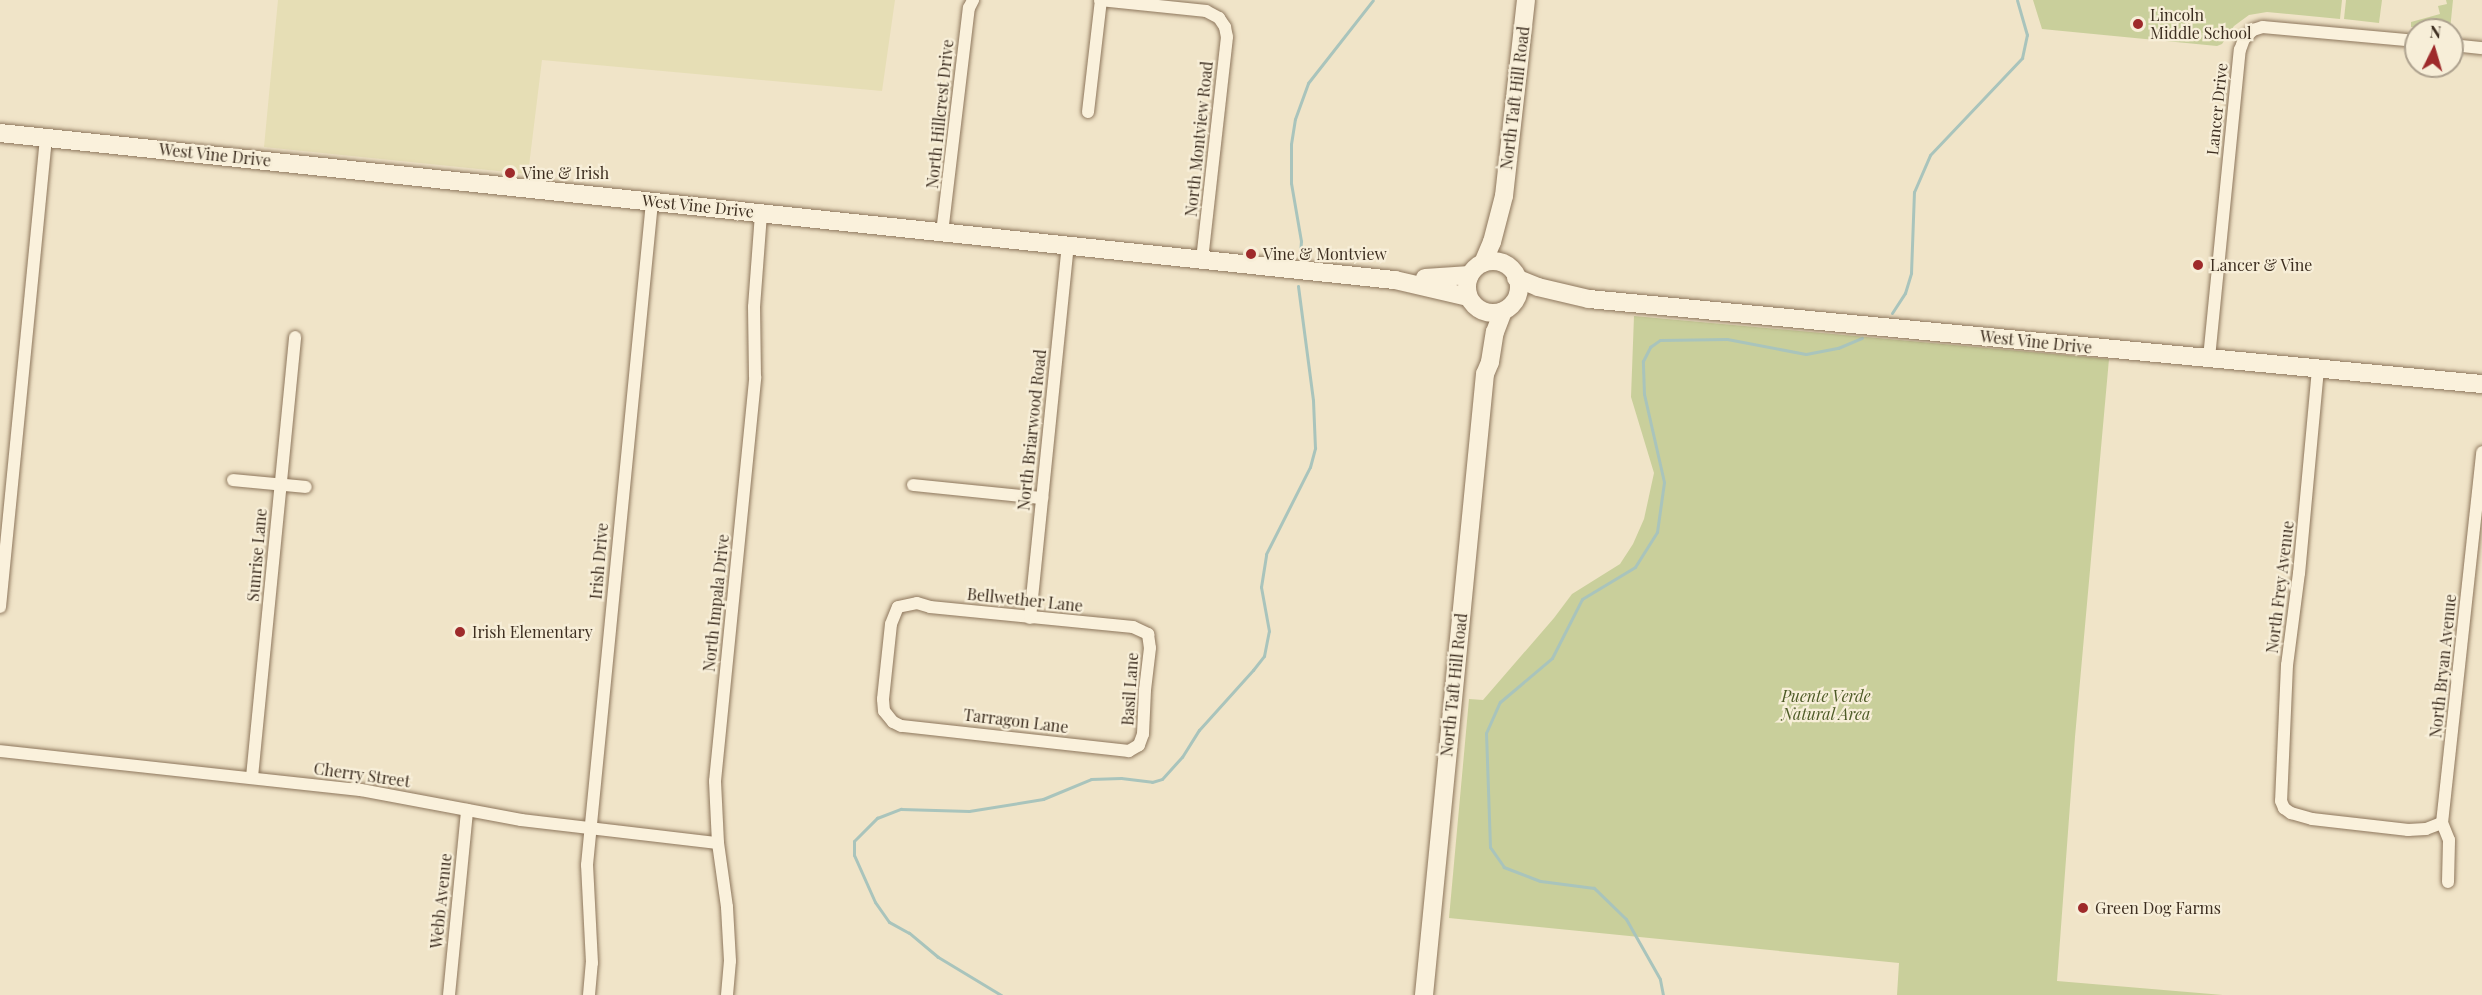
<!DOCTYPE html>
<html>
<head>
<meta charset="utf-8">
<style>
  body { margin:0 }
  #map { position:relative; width:2482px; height:995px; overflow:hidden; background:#f0e4c8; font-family:"Playfair Display",serif }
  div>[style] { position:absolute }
  .farmland>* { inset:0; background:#e6deb5 }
  .green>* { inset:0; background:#c9cf9b }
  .stream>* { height:3px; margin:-1.5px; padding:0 1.5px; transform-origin:1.5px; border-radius:1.5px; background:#a9c4bc }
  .roads { filter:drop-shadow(0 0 2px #8d765c) drop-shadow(0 0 2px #8d765c) }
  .street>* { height:12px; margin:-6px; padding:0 6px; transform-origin:6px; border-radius:6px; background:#faf1dc }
  .secondary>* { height:18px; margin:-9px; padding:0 9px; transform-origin:9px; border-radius:9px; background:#faf1dc }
  .secondary>.ring { margin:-9px; padding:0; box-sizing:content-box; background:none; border:18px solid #faf1dc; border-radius:50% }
  .dots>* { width:16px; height:16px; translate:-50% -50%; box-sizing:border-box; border:3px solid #f7eed8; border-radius:50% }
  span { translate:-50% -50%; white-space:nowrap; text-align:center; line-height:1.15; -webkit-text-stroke:4.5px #f7eed8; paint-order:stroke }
  .poi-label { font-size:16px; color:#3d2e20 }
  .left { translate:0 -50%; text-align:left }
  .street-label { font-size:16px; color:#3d2e20 }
  .park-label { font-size:16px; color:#4d5a26; font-style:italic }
  .north { position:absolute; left:2404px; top:18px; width:60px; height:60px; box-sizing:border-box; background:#f7eed8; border:2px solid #ada18e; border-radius:50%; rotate:5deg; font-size:16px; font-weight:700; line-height:24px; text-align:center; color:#3d2e20 }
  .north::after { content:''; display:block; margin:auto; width:21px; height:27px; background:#9e2a2b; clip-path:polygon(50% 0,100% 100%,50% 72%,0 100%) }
</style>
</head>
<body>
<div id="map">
  <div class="farmland">
    <div style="clip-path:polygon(278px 0,895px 0,882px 91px,542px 60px,528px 174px,264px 147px)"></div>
  </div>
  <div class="green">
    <div style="clip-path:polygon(2033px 0,2342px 0,2340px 19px,2267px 12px,2249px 15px,2234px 26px,2222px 44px,2217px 46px,2042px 29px)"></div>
    <div style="clip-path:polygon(2346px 0,2382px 0,2379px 23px,2344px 19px)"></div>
    <div style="clip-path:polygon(2446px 0,2453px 0,2450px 30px,2411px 27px,2411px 22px,2440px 14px,2438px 6px,2447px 4px)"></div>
    <div style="clip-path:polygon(1634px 316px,2109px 359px,2075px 737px,2057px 981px,2223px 995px,1897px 995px,1899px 963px,1449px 918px,1469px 699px,1483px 700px,1554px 618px,1572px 594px,1620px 564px,1633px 544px,1644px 519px,1654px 473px,1631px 397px)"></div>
  </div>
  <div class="stream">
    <div style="left:1300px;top:255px;width:14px;rotate:-86deg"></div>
    <div style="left:1301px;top:241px;width:59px;rotate:-99.8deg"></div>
    <div style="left:1291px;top:183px;width:39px;rotate:-90deg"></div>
    <div style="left:1291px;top:144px;width:25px;rotate:-81deg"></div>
    <div style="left:1295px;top:119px;width:38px;rotate:-70deg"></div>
    <div style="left:1308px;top:83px;width:105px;rotate:-51.9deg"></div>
    <div style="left:1892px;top:313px;width:24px;rotate:-57deg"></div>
    <div style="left:1905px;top:293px;width:21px;rotate:-73deg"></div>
    <div style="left:1911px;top:273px;width:81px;rotate:-87.9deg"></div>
    <div style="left:1914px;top:192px;width:40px;rotate:-66.6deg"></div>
    <div style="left:1930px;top:155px;width:134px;rotate:-46.5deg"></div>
    <div style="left:2022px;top:58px;width:24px;rotate:-78deg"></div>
    <div style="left:2027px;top:35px;width:36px;rotate:-106deg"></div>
    <div style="left:1001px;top:995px;width:74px;rotate:-148.9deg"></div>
    <div style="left:938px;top:957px;width:38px;rotate:-140deg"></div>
    <div style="left:909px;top:933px;width:23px;rotate:-151deg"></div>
    <div style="left:889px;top:922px;width:24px;rotate:-125deg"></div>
    <div style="left:875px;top:902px;width:51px;rotate:-114.1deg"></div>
    <div style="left:854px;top:855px;width:14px;rotate:-90deg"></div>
    <div style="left:854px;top:841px;width:33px;rotate:-45deg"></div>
    <div style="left:877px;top:818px;width:26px;rotate:-21deg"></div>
    <div style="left:901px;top:809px;width:68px;rotate:1.7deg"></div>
    <div style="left:969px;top:811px;width:75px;rotate:-9.2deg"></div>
    <div style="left:1043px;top:799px;width:52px;rotate:-22.6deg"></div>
    <div style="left:1091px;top:779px;width:30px;rotate:-2deg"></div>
    <div style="left:1121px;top:778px;width:31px;rotate:7deg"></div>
    <div style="left:1152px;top:782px;width:10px;rotate:-17deg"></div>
    <div style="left:1162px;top:779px;width:30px;rotate:-48deg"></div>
    <div style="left:1182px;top:757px;width:32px;rotate:-58deg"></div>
    <div style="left:1199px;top:730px;width:81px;rotate:-48deg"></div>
    <div style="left:1253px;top:670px;width:18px;rotate:-52deg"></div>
    <div style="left:1264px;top:656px;width:25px;rotate:-79deg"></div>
    <div style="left:1269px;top:631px;width:45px;rotate:-100.3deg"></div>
    <div style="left:1261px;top:587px;width:33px;rotate:-81deg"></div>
    <div style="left:1266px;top:554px;width:97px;rotate:-63.2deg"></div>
    <div style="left:1310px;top:467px;width:20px;rotate:-75deg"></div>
    <div style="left:1315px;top:448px;width:48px;rotate:-92.4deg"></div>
    <div style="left:1313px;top:400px;width:115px;rotate:-97.5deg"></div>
    <div style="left:1663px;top:995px;width:16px;rotate:-101deg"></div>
    <div style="left:1660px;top:979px;width:69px;rotate:-119.5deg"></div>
    <div style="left:1626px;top:919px;width:45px;rotate:-135.9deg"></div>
    <div style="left:1594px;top:888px;width:54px;rotate:-172.6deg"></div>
    <div style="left:1540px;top:881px;width:39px;rotate:-159deg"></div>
    <div style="left:1504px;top:867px;width:24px;rotate:-125deg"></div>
    <div style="left:1490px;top:847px;width:114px;rotate:-92deg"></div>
    <div style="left:1486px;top:733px;width:34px;rotate:-66deg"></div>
    <div style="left:1500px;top:702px;width:68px;rotate:-40.2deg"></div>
    <div style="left:1552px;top:658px;width:66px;rotate:-63deg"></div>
    <div style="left:1582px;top:599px;width:62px;rotate:-31.1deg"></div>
    <div style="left:1635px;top:567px;width:41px;rotate:-57.8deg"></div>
    <div style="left:1657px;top:532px;width:50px;rotate:-82deg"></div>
    <div style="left:1664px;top:482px;width:90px;rotate:-102.8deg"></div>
    <div style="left:1644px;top:394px;width:33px;rotate:-92deg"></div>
    <div style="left:1643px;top:361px;width:16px;rotate:-63deg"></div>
    <div style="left:1650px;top:347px;width:12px;rotate:-35deg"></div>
    <div style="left:1660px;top:340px;width:67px;rotate:-0.9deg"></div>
    <div style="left:1727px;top:339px;width:80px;rotate:10.8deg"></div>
    <div style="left:1806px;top:354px;width:33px;rotate:-11deg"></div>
    <div style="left:1838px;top:348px;width:26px;rotate:-23deg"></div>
  </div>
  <div class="roads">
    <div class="street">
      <div style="left:1100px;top:0;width:107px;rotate:5.9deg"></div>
      <div style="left:1206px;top:11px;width:15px;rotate:28deg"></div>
      <div style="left:1219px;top:18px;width:11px;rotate:56deg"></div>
      <div style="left:1225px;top:27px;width:10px;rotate:79deg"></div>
      <div style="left:1227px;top:37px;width:224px;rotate:96.4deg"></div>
      <div style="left:2452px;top:45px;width:30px;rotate:6deg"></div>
      <div style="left:1088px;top:112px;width:113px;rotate:-83.4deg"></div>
      <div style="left:942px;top:233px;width:227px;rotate:-83.2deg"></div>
      <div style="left:969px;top:8px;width:9px;rotate:-63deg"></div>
      <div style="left:2209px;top:358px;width:310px;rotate:-84.3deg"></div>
      <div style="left:2240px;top:50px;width:12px;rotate:-70deg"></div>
      <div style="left:2244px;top:39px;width:13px;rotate:-45deg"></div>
      <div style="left:2253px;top:30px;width:10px;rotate:-17deg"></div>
      <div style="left:2263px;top:27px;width:154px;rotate:5.2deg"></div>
      <div style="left:2318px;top:369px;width:205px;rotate:95.3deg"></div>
      <div style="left:2299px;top:573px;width:93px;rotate:97.4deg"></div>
      <div style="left:2287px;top:665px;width:136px;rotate:92.5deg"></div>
      <div style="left:2281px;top:801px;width:8px;rotate:67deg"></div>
      <div style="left:2284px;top:808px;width:9px;rotate:36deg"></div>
      <div style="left:2291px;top:813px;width:22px;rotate:16deg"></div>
      <div style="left:2312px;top:819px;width:97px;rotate:6.5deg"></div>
      <div style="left:2408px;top:830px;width:18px;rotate:-3deg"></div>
      <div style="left:2426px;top:829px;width:17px;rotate:-21deg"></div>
      <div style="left:233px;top:480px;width:73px;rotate:5.5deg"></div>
      <div style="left:913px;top:485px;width:130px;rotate:5.8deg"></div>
      <div style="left:917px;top:603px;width:14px;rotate:17deg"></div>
      <div style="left:930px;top:607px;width:204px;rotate:5.6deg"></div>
      <div style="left:1133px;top:627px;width:17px;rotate:25deg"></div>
      <div style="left:1148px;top:634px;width:14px;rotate:82deg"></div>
      <div style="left:1150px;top:648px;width:42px;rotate:96.8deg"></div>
      <div style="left:1145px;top:690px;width:44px;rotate:92.6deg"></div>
      <div style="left:1143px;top:734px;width:12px;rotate:110deg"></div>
      <div style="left:1139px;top:745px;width:12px;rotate:149deg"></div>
      <div style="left:1129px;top:751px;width:229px;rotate:-173.7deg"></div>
      <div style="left:901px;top:726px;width:9px;rotate:-153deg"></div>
      <div style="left:893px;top:722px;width:14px;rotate:-129deg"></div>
      <div style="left:884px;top:711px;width:12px;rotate:-95deg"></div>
      <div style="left:883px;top:699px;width:75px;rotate:-83.9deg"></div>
      <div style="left:891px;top:624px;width:18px;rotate:-68deg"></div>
      <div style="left:898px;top:607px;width:19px;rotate:-12deg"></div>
      <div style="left:0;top:607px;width:471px;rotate:-84.4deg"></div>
      <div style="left:1030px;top:618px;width:374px;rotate:-84.2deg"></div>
      <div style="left:0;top:751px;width:363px;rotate:6.2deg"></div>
      <div style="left:361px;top:790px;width:163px;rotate:10.6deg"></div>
      <div style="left:521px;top:820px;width:198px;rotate:6.7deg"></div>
      <div style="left:252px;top:777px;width:442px;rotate:-84.4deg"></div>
      <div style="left:2448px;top:882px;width:42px;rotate:-88.6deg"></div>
      <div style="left:2449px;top:840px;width:18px;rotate:-112deg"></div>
      <div style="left:2442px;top:823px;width:373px;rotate:-83.8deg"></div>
      <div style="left:449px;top:995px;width:186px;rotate:-84.4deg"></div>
      <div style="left:589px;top:995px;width:32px;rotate:-85deg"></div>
      <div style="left:592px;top:963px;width:98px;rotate:-92.9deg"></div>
      <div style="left:587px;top:865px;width:666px;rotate:-84.4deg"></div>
      <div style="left:727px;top:995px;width:34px;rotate:-85deg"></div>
      <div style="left:730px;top:961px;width:54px;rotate:-93.2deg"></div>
      <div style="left:727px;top:907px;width:65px;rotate:-98deg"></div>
      <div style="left:718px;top:843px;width:62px;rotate:-92.8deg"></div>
      <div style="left:715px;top:781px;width:406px;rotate:-84.3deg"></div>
      <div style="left:755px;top:377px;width:70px;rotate:-90.8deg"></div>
      <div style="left:754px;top:307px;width:94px;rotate:-85.7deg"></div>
    </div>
    <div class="secondary">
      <div style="left:0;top:133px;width:1403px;rotate:6.02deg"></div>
      <div style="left:1395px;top:280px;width:75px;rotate:13.1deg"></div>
      <div class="ring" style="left:1467px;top:261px;width:34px;height:34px"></div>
      <div style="left:1483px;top:263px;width:23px;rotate:-67deg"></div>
      <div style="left:1492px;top:242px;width:48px;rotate:-75.4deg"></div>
      <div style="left:1504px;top:196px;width:197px;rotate:-83.6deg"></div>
      <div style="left:1425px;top:278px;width:45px;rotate:-3.8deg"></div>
      <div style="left:1516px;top:278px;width:24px;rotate:22deg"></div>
      <div style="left:1538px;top:287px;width:52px;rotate:13.2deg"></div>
      <div style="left:1589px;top:299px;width:897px;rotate:5.44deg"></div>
      <div style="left:1424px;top:995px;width:624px;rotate:-84.39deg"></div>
      <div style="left:1485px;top:374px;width:13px;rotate:-67deg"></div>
      <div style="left:1490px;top:362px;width:30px;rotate:-81deg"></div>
      <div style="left:1495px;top:332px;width:22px;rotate:-69deg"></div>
    </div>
  </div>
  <div class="dots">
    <div style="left:2138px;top:24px;background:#9e2a2b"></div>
    <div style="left:510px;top:173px;background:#9e2a2b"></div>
    <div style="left:1251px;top:254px;background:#9e2a2b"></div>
    <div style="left:2198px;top:265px;background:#9e2a2b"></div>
    <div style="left:460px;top:632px;background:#9e2a2b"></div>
    <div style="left:2083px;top:908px;background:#9e2a2b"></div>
  </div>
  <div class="poi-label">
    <span class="left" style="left:2150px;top:24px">Lincoln<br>Middle School</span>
    <span class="left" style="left:522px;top:173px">Vine &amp; Irish</span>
    <span class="left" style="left:1263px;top:254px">Vine &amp; Montview</span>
    <span class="left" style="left:2210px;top:265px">Lancer &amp; Vine</span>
    <span class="left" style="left:472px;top:632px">Irish Elementary</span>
    <span class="left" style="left:2095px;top:908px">Green Dog Farms</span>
  </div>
  <div class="street-label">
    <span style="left:1515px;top:98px;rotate:-83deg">North Taft Hill Road</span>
    <span style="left:2217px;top:109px;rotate:-84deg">Lancer Drive</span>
    <span style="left:940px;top:114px;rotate:-84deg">North Hillcrest Drive</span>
    <span style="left:1199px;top:139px;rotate:-84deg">North Montview Road</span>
    <span style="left:215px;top:155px;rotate:6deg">West Vine Drive</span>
    <span style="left:698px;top:206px;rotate:6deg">West Vine Drive</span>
    <span style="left:2036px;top:342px;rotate:6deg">West Vine Drive</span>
    <span style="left:1032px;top:430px;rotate:-84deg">North Briarwood Road</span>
    <span style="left:257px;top:555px;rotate:-85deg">Sunrise Lane</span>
    <span style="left:599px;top:561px;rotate:-85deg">Irish Drive</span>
    <span style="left:2280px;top:587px;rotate:-83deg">North Frey Avenue</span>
    <span style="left:1025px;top:600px;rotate:6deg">Bellwether Lane</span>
    <span style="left:716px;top:603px;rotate:-84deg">North Impala Drive</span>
    <span style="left:2443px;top:666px;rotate:-84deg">North Bryan Avenue</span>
    <span style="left:1454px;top:685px;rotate:-84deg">North Taft Hill Road</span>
    <span style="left:1130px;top:689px;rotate:-86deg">Basil Lane</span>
    <span style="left:1016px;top:721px;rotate:7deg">Tarragon Lane</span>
    <span style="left:362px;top:775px;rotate:8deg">Cherry Street</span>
    <span style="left:441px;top:901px;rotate:-84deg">Webb Avenue</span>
  </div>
  <div class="park-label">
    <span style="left:1826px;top:705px">Puente Verde<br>Natural Area</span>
  </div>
  <div class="north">N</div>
</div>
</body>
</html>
